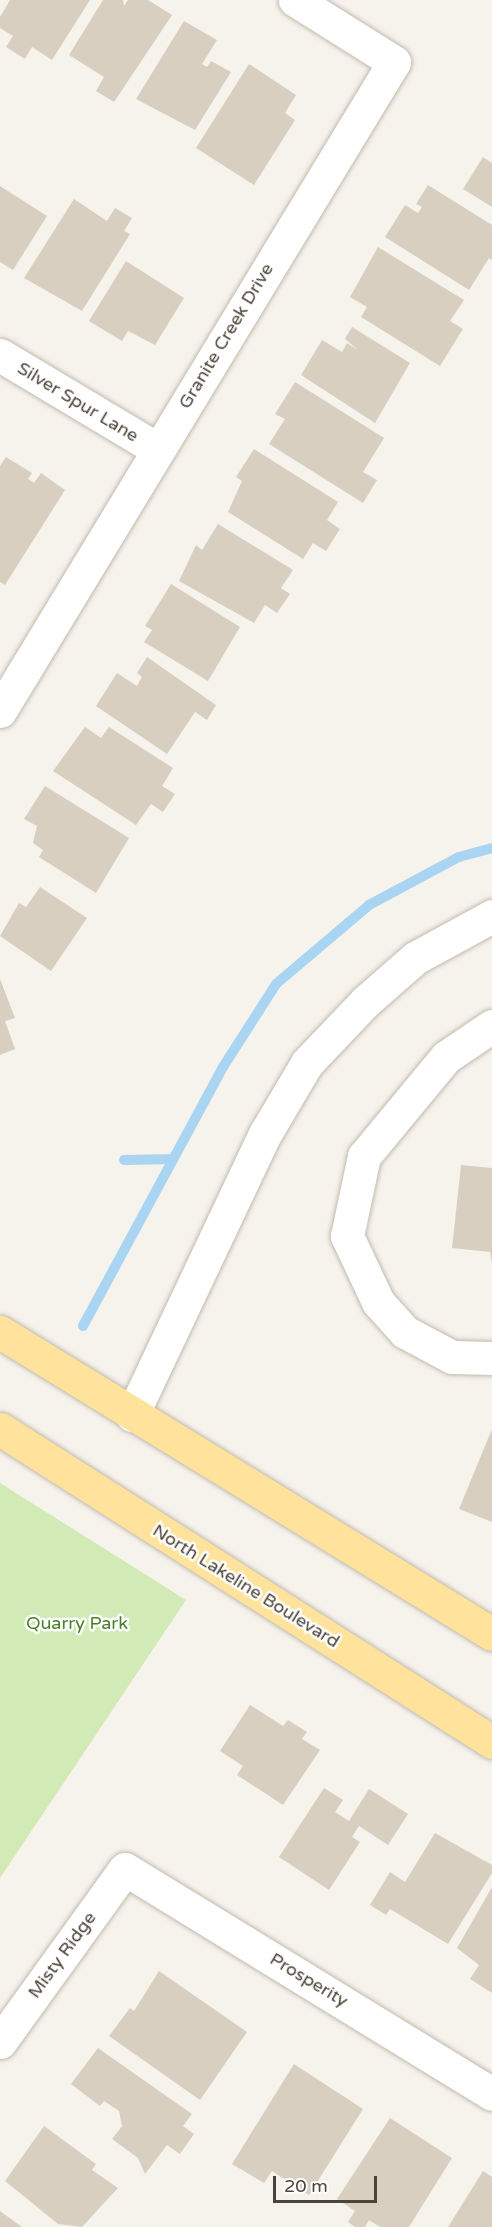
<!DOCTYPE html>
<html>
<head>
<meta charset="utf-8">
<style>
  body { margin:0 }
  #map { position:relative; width:492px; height:2227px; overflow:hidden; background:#f6f3ec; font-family:"Varela Round",sans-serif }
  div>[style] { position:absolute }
  .green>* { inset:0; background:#d2eab5 }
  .stream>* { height:10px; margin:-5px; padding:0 5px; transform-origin:5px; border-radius:5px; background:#a9d4f2 }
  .building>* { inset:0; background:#d8cfc1 }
  .roads { filter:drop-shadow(0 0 2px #c2bbae) drop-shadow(0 0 2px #c2bbae) }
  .minor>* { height:33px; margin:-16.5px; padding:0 16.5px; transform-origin:16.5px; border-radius:16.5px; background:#fff }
  .major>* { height:33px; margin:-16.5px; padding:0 16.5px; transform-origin:16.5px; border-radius:16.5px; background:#ffe39c }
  span { translate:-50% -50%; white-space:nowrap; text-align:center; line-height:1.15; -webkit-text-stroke:5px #fff; paint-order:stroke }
  .street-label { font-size:18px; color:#4b4439 }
  .park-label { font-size:18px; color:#4a7f2a }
  .scale { position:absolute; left:273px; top:2176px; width:104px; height:27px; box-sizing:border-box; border:3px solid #4b4439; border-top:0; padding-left:8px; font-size:18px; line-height:21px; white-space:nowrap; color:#4b4439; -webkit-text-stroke:4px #fff; paint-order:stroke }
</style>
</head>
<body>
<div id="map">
  <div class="green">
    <div style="clip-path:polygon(0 1483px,186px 1600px,0 1878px)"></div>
  </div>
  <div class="stream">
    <div style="left:124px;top:1160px;width:49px;rotate:-1.2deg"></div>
    <div style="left:83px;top:1326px;width:294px;rotate:-61.6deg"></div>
    <div style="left:223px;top:1067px;width:98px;rotate:-57.4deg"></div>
    <div style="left:276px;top:984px;width:122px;rotate:-40.3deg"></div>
    <div style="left:369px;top:905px;width:102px;rotate:-28.1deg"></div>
    <div style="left:459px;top:857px;width:34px;rotate:-15deg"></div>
  </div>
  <div class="building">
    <div style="clip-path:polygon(10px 0,90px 0,52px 60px,32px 47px,25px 59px,6px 47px,13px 36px,0 28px,0 17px)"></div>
    <div style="clip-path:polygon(103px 0,123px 0,124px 6px,128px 0,148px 0,172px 15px,114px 102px,96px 91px,104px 77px,69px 55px)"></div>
    <div style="clip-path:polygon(184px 21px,217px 40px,202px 64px,207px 67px,211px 61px,231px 72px,195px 130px,136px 99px)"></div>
    <div style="clip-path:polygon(249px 64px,296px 95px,285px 113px,295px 120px,254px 185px,196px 148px)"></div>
    <div style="clip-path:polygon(483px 157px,492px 163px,492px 207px,463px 189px)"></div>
    <div style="clip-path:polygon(428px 185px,492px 225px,492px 260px,489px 258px,469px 290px,385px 237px,405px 205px,418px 213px,422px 207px,416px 204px)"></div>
    <div style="clip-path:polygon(0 186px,47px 216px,13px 270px,0 262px)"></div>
    <div style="clip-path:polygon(74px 199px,107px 221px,115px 208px,132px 218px,124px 231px,130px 234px,82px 311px,24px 278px)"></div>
    <div style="clip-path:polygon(378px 247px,464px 300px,450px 321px,463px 329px,440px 366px,361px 317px,367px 307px,350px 297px)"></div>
    <div style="clip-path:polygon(126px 261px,184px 298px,155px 345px,128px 331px,122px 341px,89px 321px)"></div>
    <div style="clip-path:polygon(352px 327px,410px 363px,375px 423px,301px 375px,322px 340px,342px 352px,347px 343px,358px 350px,345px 339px)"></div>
    <div style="clip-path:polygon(295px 382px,384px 438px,363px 472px,377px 480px,363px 503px,269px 444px,285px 419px,275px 414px)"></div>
    <div style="clip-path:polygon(254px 449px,338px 502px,327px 520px,340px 529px,326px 551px,313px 543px,303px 559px,228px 512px,242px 481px,236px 477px)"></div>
    <div style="clip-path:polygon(6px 457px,32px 473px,28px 479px,34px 483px,41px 473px,65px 490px,5px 585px,0 582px,0 466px)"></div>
    <div style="clip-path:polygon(218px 524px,293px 570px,281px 588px,290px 594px,277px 613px,265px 605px,254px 623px,179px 581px,196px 545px,202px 550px)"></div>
    <div style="clip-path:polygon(171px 584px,240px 627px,208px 681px,144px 642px,152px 630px,145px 626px)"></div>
    <div style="clip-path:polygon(147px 657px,216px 705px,207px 720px,195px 712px,167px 754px,96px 706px,117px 673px,137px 686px,142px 677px,137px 673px)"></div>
    <div style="clip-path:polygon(85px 727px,101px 738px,109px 727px,173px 768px,162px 786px,175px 794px,163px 812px,151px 804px,136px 825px,53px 771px)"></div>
    <div style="clip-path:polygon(45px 786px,129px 838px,96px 893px,39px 857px,43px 850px,33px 843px,37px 826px,24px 819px)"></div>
    <div style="clip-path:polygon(40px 887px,87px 918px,51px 971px,0 936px,19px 903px,26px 907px)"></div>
    <div style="clip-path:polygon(0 979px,15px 1018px,5px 1021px,15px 1049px,0 1055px)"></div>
    <div style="clip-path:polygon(461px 1165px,492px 1168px,492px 1264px,490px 1252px,452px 1248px)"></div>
    <div style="clip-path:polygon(492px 1429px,492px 1522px,459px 1509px)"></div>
    <div style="clip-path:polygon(250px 1705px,283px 1726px,288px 1720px,307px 1732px,302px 1739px,320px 1750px,283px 1805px,237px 1775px,243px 1766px,220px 1751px)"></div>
    <div style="clip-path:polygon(324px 1788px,343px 1800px,335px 1812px,349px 1821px,369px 1789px,408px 1814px,388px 1845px,359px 1826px,352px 1837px,360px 1842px,329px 1890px,279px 1857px)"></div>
    <div style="clip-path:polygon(435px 1833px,492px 1865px,492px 1873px,448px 1944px,390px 1909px,386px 1915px,370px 1905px,390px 1872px,405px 1882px)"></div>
    <div style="clip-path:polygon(492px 1887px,492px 1993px,470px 1979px,479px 1965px,457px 1948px)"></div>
    <div style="clip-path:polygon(159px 1971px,247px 2032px,200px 2100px,109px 2036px,130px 2008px,134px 2011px)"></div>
    <div style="clip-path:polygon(98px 2048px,192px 2114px,183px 2126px,194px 2134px,180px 2154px,167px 2145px,145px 2174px,138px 2158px,112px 2139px,122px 2126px,119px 2111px,104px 2101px,100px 2106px,71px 2084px)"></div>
    <div style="clip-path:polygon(294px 2064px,363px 2109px,309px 2195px,272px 2171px,264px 2183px,232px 2164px)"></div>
    <div style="clip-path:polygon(390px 2118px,452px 2158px,409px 2227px,380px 2227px,369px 2220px,365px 2227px,355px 2227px,348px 2222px,355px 2211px,337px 2199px)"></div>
    <div style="clip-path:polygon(44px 2126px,96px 2164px,92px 2170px,118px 2188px,82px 2227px,58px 2224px,5px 2181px)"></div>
    <div style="clip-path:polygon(483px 2171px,492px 2177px,492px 2227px,448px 2227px)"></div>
    <div style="clip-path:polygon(0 2211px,22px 2227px,0 2227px)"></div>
  </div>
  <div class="roads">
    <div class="minor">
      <div style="left:0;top:355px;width:183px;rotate:30.9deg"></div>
      <div style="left:0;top:711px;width:759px;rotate:-58.74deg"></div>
      <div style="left:394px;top:62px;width:117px;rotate:-147.9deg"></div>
      <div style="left:492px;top:1026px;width:55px;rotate:146deg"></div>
      <div style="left:446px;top:1057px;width:129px;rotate:129.6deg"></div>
      <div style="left:364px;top:1156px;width:82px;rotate:102deg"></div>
      <div style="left:347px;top:1236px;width:73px;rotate:64.8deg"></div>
      <div style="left:378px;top:1302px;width:40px;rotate:48deg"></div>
      <div style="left:405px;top:1332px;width:53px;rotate:28deg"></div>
      <div style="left:452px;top:1357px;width:40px;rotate:1.4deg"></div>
      <div style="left:132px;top:1415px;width:311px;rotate:-64.7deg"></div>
      <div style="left:265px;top:1134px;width:82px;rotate:-59.4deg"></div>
      <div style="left:307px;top:1063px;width:84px;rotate:-46.4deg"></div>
      <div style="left:365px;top:1002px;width:67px;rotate:-41.3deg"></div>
      <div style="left:415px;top:958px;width:88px;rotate:-28.6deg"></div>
      <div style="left:0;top:2042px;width:213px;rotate:-54.2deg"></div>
      <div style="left:125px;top:1869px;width:430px;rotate:31.5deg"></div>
    </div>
    <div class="major">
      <div style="left:0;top:1332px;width:577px;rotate:31.54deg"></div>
      <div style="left:0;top:1429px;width:583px;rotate:32.46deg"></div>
    </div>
  </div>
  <div class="street-label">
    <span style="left:226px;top:336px;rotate:-59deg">Granite Creek Drive</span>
    <span style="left:78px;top:402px;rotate:31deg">Silver Spur Lane</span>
    <span style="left:246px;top:1586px;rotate:32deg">North Lakeline Boulevard</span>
    <span style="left:62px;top:1955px;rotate:-54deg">Misty Ridge</span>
    <span style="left:309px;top:1980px;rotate:31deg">Prosperity</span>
  </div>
  <div class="park-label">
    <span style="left:77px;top:1623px">Quarry Park</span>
  </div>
  <div class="scale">20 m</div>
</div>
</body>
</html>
